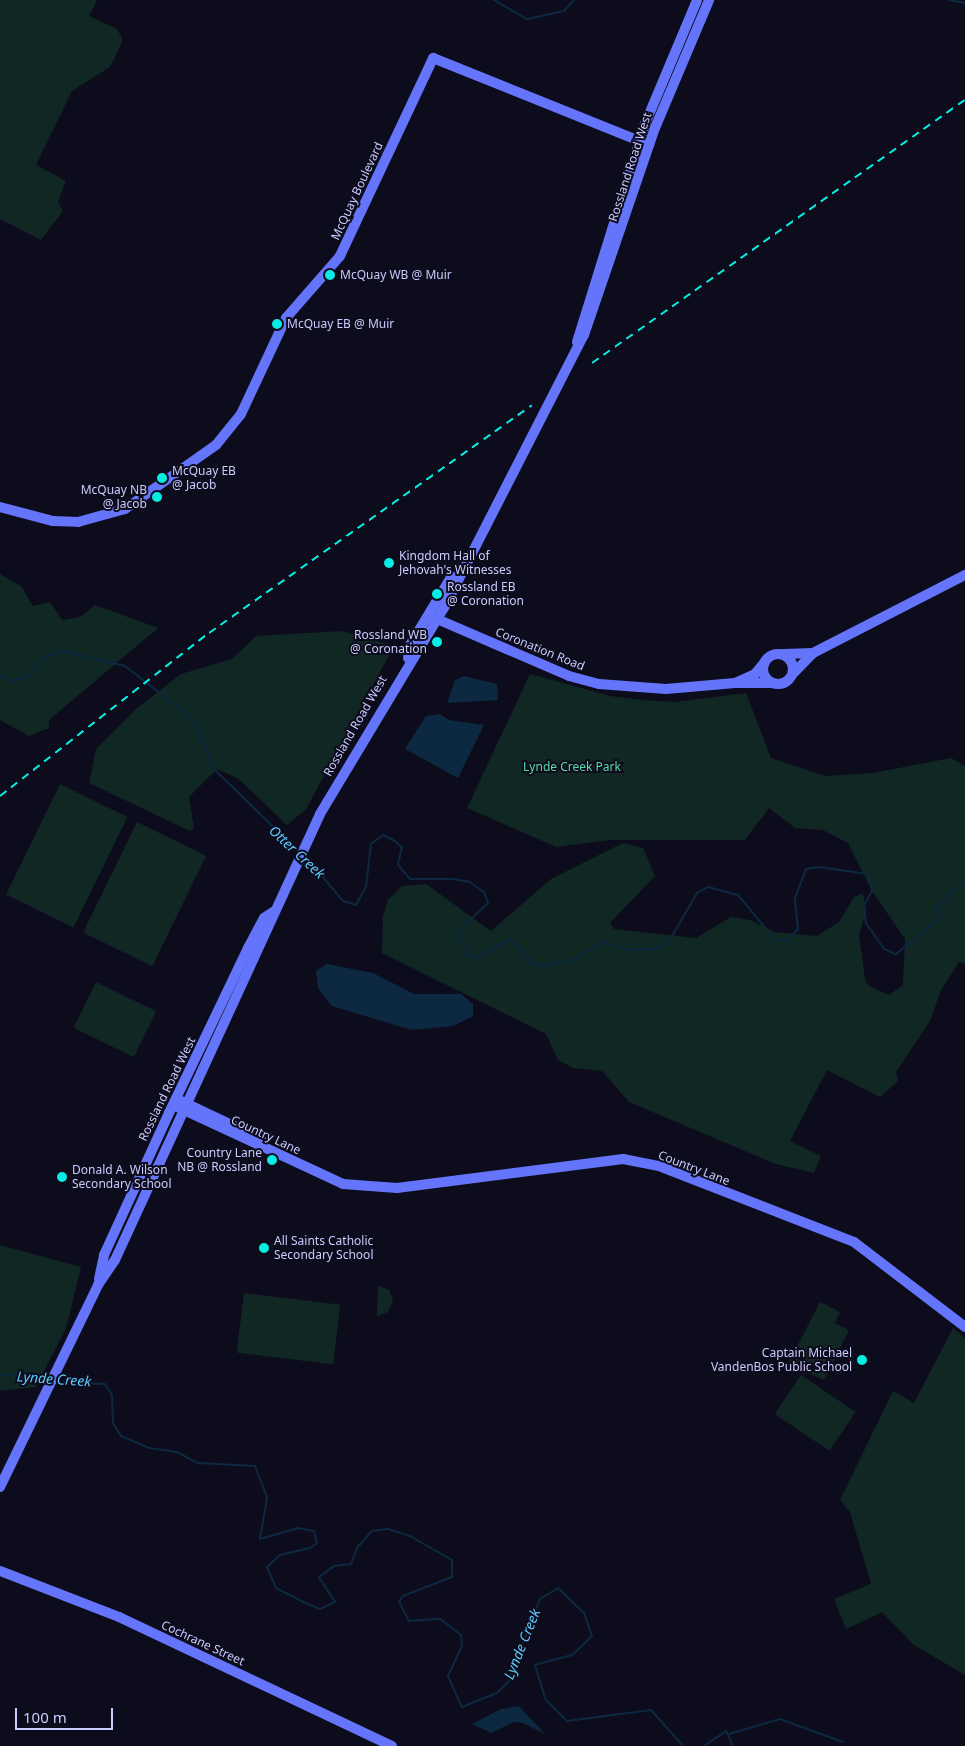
<!DOCTYPE html>
<html>
<head>
<meta charset="utf-8">
<style>
  body { margin:0 }
  #map { position:relative; width:965px; height:1746px; overflow:hidden; background:#0d0c1d; font-family:"Noto Sans",sans-serif }
  div>[style] { position:absolute }
  .green>* { inset:0; background:#102723; transform-origin:0 0 }
  .water>* { inset:0; background:#0d2941 }
  .stream>* { height:2px; margin:-1px; padding:0 1px; transform-origin:1px; border-radius:1px; background:#0d2941 }
  .secondary>* { height:10px; margin:-5px; padding:0 5px; transform-origin:5px; border-radius:5px; background:#6475fb }
  .secondary>.ring { margin:-5px; padding:0; box-sizing:content-box; background:none; border:10px solid #6475fb; border-radius:50% }
  .rail>* { height:2px; margin-top:-1px; transform-origin:0; background:repeating-linear-gradient(90deg,#06ede3 0 8px,transparent 0 14px) }
  .dots>* { width:14px; height:14px; translate:-50% -50%; box-sizing:border-box; border:2px solid #0d0c1d; border-radius:50% }
  span { translate:-50% -50%; white-space:nowrap; text-align:center; line-height:1.15; -webkit-text-stroke:4px #0d0c1d; paint-order:stroke }
  .street-label { font-size:12px; color:#cacbfe }
  .poi-label { font-size:12px; color:#cacbfe }
  .left { translate:0 -50%; text-align:left }
  .right { translate:-100% -50%; text-align:right }
  .park-label { font-size:12px; color:#59dba8 }
  .water-label { font-size:14px; color:#5bc8fb; font-style:italic }
  .scale { position:absolute; left:15px; top:1708px; width:98px; height:22px; box-sizing:border-box; border:2px solid #cacbfe; border-top:0; padding-left:6px; font-size:15px; line-height:18px; white-space:nowrap; color:#cacbfe; -webkit-text-stroke:4px #0d0c1d; paint-order:stroke }
</style>
</head>
<body>
<div id="map">
  <div class="green">
    <div style="clip-path:polygon(0 0,97px 0,89px 16px,117px 29px,123px 40px,110px 67px,72px 91px,36px 165px,66px 181px,58px 202px,63px 211px,41px 240px,0 219px)"></div>
    <div style="clip-path:polygon(0 574px,21px 586px,33px 606px,50px 602px,62px 620px,80px 617px,95px 605px,158px 628px,49px 720px,49px 728px,29px 736px,0 720px)"></div>
    <div style="clip-path:polygon(341px 631px,394px 646px,306px 809px,287px 825px,239px 779px,217px 769px,189px 797px,194px 828px,190px 831px,89px 783px,96px 749px,136px 709px,181px 674px,232px 659px,256px 636px)"></div>
    <div style="clip-path:polygon(530px 674px,610px 696px,643px 700px,675px 702px,746px 693px,771px 758px,825px 776px,873px 773px,951px 758px,965px 766px,965px 964px,959px 962px,941px 990px,930px 1021px,896px 1072px,898px 1081px,880px 1097px,827px 1070px,790px 1141px,821px 1156px,814px 1173px,776px 1164px,629px 1102px,602px 1071px,573px 1068px,558px 1060px,546px 1034px,382px 953px,383px 916px,388px 900px,402px 886px,426px 884px,491px 931px,551px 879px,623px 843px,643px 848px,655px 876px,610px 923px,614px 929px,696px 938px,731px 917px,750px 920px,775px 932px,817px 936px,839px 922px,854px 897px,863px 893px,866px 912px,859px 935px,865px 979px,869px 986px,889px 995px,903px 985px,905px 939px,872px 891px,848px 843px,823px 830px,795px 828px,769px 808px,745px 840px,610px 840px,556px 847px,467px 808px)"></div>
    <div style="left:60px;top:784px;width:75px;height:123px;rotate:26deg"></div>
    <div style="left:137px;top:822px;width:77px;height:123px;rotate:26deg"></div>
    <div style="left:96px;top:982px;width:67px;height:51px;rotate:26deg"></div>
    <div style="clip-path:polygon(0 1245px,81px 1267px,66px 1328px,36px 1387px,0 1391px)"></div>
    <div style="clip-path:polygon(378px 1285px,389px 1290px,393px 1301px,388px 1312px,377px 1316px)"></div>
    <div style="left:244px;top:1293px;width:97px;height:60px;rotate:7deg"></div>
    <div style="clip-path:polygon(820px 1302px,840px 1312px,835px 1323px,849px 1330px,824px 1380px,788px 1364px)"></div>
    <div style="clip-path:polygon(953px 1328px,965px 1338px,965px 1675px,914px 1645px,882px 1612px,846px 1629px,834px 1599px,871px 1584px,850px 1512px,840px 1500px,893px 1391px,914px 1403px)"></div>
    <div style="left:801px;top:1375px;width:66px;height:47px;rotate:34deg"></div>
  </div>
  <div class="water">
    <div style="clip-path:polygon(464px 676px,497px 684px,498px 700px,447px 703px,455px 680px)"></div>
    <div style="clip-path:polygon(440px 714px,449px 720px,484px 725px,458px 778px,405px 749px,426px 716px)"></div>
    <div style="clip-path:polygon(327px 964px,373px 973px,414px 994px,461px 994px,473px 1004px,473px 1016px,453px 1026px,412px 1030px,332px 1006px,318px 988px,316px 971px)"></div>
    <div style="clip-path:polygon(519px 1706px,545px 1734px,523px 1723px,514px 1722px,491px 1733px,472px 1724px,501px 1709px)"></div>
  </div>
  <div class="stream">
    <div style="left:494px;top:0;width:38px;rotate:30deg"></div>
    <div style="left:527px;top:19px;width:38px;rotate:-12deg"></div>
    <div style="left:564px;top:11px;width:15px;rotate:-48deg"></div>
    <div style="left:949px;top:0;width:16px;rotate:11deg"></div>
    <div style="left:0;top:675px;width:13px;rotate:27deg"></div>
    <div style="left:12px;top:681px;width:20px;rotate:-18deg"></div>
    <div style="left:31px;top:675px;width:16px;rotate:-63deg"></div>
    <div style="left:38px;top:661px;width:26px;rotate:-23deg"></div>
    <div style="left:62px;top:651px;width:65px;rotate:13.4deg"></div>
    <div style="left:125px;top:666px;width:85px;rotate:37.8deg"></div>
    <div style="left:192px;top:718px;width:57px;rotate:66.1deg"></div>
    <div style="left:215px;top:770px;width:116px;rotate:44.3deg"></div>
    <div style="left:306px;top:857px;width:57px;rotate:49.9deg"></div>
    <div style="left:343px;top:901px;width:14px;rotate:17deg"></div>
    <div style="left:356px;top:905px;width:21px;rotate:-61deg"></div>
    <div style="left:366px;top:887px;width:43px;rotate:-83.4deg"></div>
    <div style="left:371px;top:844px;width:15px;rotate:-37deg"></div>
    <div style="left:383px;top:835px;width:13px;rotate:27deg"></div>
    <div style="left:395px;top:841px;width:9px;rotate:41deg"></div>
    <div style="left:402px;top:847px;width:18px;rotate:103deg"></div>
    <div style="left:398px;top:865px;width:18px;rotate:49deg"></div>
    <div style="left:410px;top:879px;width:42px"></div>
    <div style="left:452px;top:879px;width:18px;rotate:9deg"></div>
    <div style="left:470px;top:882px;width:17px;rotate:36deg"></div>
    <div style="left:484px;top:892px;width:12px;rotate:70deg"></div>
    <div style="left:488px;top:903px;width:44px;rotate:136.8deg"></div>
    <div style="left:456px;top:933px;width:26px;rotate:61deg"></div>
    <div style="left:469px;top:956px;width:7px;rotate:16deg"></div>
    <div style="left:476px;top:958px;width:39px;rotate:-29deg"></div>
    <div style="left:510px;top:939px;width:33px;rotate:46deg"></div>
    <div style="left:533px;top:963px;width:11px;rotate:15deg"></div>
    <div style="left:544px;top:966px;width:30px;rotate:-12deg"></div>
    <div style="left:573px;top:960px;width:36px;rotate:-30deg"></div>
    <div style="left:604px;top:942px;width:28px;rotate:17deg"></div>
    <div style="left:631px;top:950px;width:23px;rotate:-2deg"></div>
    <div style="left:654px;top:949px;width:15px;rotate:-23deg"></div>
    <div style="left:668px;top:943px;width:58px;rotate:-59.9deg"></div>
    <div style="left:697px;top:893px;width:13px;rotate:-29deg"></div>
    <div style="left:708px;top:887px;width:31px;rotate:15deg"></div>
    <div style="left:738px;top:895px;width:60px;rotate:50.4deg"></div>
    <div style="left:776px;top:941px;width:12px;rotate:-5deg"></div>
    <div style="left:788px;top:940px;width:15px;rotate:-48deg"></div>
    <div style="left:798px;top:929px;width:31px;rotate:-96deg"></div>
    <div style="left:795px;top:898px;width:31px;rotate:-69deg"></div>
    <div style="left:806px;top:869px;width:13px;rotate:-9deg"></div>
    <div style="left:819px;top:867px;width:49px;rotate:8.1deg"></div>
    <div style="left:868px;top:874px;width:17px;rotate:77deg"></div>
    <div style="left:872px;top:891px;width:16px;rotate:120deg"></div>
    <div style="left:864px;top:905px;width:18px;rotate:84deg"></div>
    <div style="left:866px;top:923px;width:32px;rotate:55deg"></div>
    <div style="left:884px;top:949px;width:13px;rotate:23deg"></div>
    <div style="left:896px;top:954px;width:54px;rotate:-39deg"></div>
    <div style="left:938px;top:920px;width:13px;rotate:-94deg"></div>
    <div style="left:937px;top:907px;width:38px;rotate:-43deg"></div>
    <div style="left:0;top:1374px;width:48px;rotate:8.5deg"></div>
    <div style="left:56px;top:1382px;width:49px;rotate:2.3deg"></div>
    <div style="left:105px;top:1384px;width:13px;rotate:58deg"></div>
    <div style="left:112px;top:1395px;width:28px;rotate:88deg"></div>
    <div style="left:113px;top:1423px;width:15px;rotate:58deg"></div>
    <div style="left:121px;top:1436px;width:30px;rotate:23deg"></div>
    <div style="left:149px;top:1448px;width:28px;rotate:8deg"></div>
    <div style="left:177px;top:1452px;width:24px;rotate:28deg"></div>
    <div style="left:198px;top:1463px;width:57px;rotate:3deg"></div>
    <div style="left:255px;top:1466px;width:34px;rotate:69deg"></div>
    <div style="left:267px;top:1498px;width:42px;rotate:99.7deg"></div>
    <div style="left:260px;top:1539px;width:40px;rotate:-16deg"></div>
    <div style="left:298px;top:1528px;width:16px;rotate:11deg"></div>
    <div style="left:314px;top:1531px;width:12px;rotate:76deg"></div>
    <div style="left:317px;top:1543px;width:9px;rotate:144deg"></div>
    <div style="left:310px;top:1548px;width:31px;rotate:167deg"></div>
    <div style="left:280px;top:1555px;width:18px;rotate:137deg"></div>
    <div style="left:267px;top:1567px;width:23px;rotate:67deg"></div>
    <div style="left:276px;top:1588px;width:38px;rotate:27deg"></div>
    <div style="left:310px;top:1605px;width:11px;rotate:22deg"></div>
    <div style="left:320px;top:1609px;width:17px;rotate:-25deg"></div>
    <div style="left:335px;top:1602px;width:30px;rotate:-123deg"></div>
    <div style="left:319px;top:1577px;width:19px;rotate:-36deg"></div>
    <div style="left:334px;top:1566px;width:17px;rotate:-7deg"></div>
    <div style="left:351px;top:1564px;width:17px;rotate:-69deg"></div>
    <div style="left:357px;top:1548px;width:23px;rotate:-49deg"></div>
    <div style="left:372px;top:1531px;width:16px;rotate:-7deg"></div>
    <div style="left:388px;top:1529px;width:23px;rotate:18deg"></div>
    <div style="left:410px;top:1536px;width:48px;rotate:29.7deg"></div>
    <div style="left:452px;top:1560px;width:17px;rotate:90deg"></div>
    <div style="left:452px;top:1577px;width:53px;rotate:158.8deg"></div>
    <div style="left:403px;top:1596px;width:7px;rotate:124deg"></div>
    <div style="left:399px;top:1602px;width:21px;rotate:62deg"></div>
    <div style="left:409px;top:1621px;width:31px;rotate:-4deg"></div>
    <div style="left:440px;top:1619px;width:26px;rotate:37deg"></div>
    <div style="left:461px;top:1635px;width:11px;rotate:85deg"></div>
    <div style="left:462px;top:1646px;width:33px;rotate:115deg"></div>
    <div style="left:448px;top:1676px;width:34px;rotate:66deg"></div>
    <div style="left:462px;top:1707px;width:38px;rotate:-22deg"></div>
    <div style="left:497px;top:1693px;width:16px;rotate:-45deg"></div>
    <div style="left:508px;top:1682px;width:89px;rotate:-68.9deg"></div>
    <div style="left:540px;top:1599px;width:21px;rotate:-31deg"></div>
    <div style="left:558px;top:1588px;width:36px;rotate:44deg"></div>
    <div style="left:584px;top:1613px;width:24px;rotate:71deg"></div>
    <div style="left:592px;top:1636px;width:28px;rotate:136deg"></div>
    <div style="left:572px;top:1655px;width:38px;rotate:165deg"></div>
    <div style="left:535px;top:1665px;width:37px;rotate:73deg"></div>
    <div style="left:546px;top:1700px;width:30px;rotate:45deg"></div>
    <div style="left:567px;top:1721px;width:85px;rotate:-7.5deg"></div>
    <div style="left:651px;top:1710px;width:48px;rotate:48.4deg"></div>
    <div style="left:729px;top:1734px;width:53px;rotate:-16.4deg"></div>
    <div style="left:780px;top:1719px;width:67px;rotate:20.1deg"></div>
    <div style="left:704px;top:1746px;width:27px;rotate:-34deg"></div>
    <div style="left:726px;top:1731px;width:17px;rotate:65deg"></div>
  </div>
  <div class="secondary">
    <div style="left:577px;top:342px;width:228px;rotate:-72.7deg"></div>
    <div style="left:645px;top:124px;width:134px;rotate:-67.2deg"></div>
    <div style="left:0;top:507px;width:55px;rotate:14.8deg"></div>
    <div style="left:53px;top:521px;width:25px;rotate:2deg"></div>
    <div style="left:78px;top:522px;width:49px;rotate:-15.5deg"></div>
    <div style="left:125px;top:509px;width:111px;rotate:-35.1deg"></div>
    <div style="left:216px;top:445px;width:40px;rotate:-51deg"></div>
    <div style="left:241px;top:414px;width:106px;rotate:-64.9deg"></div>
    <div style="left:286px;top:318px;width:82px;rotate:-48.9deg"></div>
    <div style="left:340px;top:256px;width:219px;rotate:-64.8deg"></div>
    <div style="left:433px;top:58px;width:233px;rotate:21.9deg"></div>
    <div style="left:430px;top:616px;width:151px;rotate:23.3deg"></div>
    <div style="left:569px;top:676px;width:31px;rotate:15deg"></div>
    <div style="left:599px;top:684px;width:67px;rotate:4.3deg"></div>
    <div style="left:666px;top:689px;width:69px;rotate:-5deg"></div>
    <div style="left:813px;top:653px;width:171px;rotate:-27.2deg"></div>
    <div class="ring" style="left:763px;top:654px;width:20px;height:20px"></div>
    <div style="left:784px;top:654px;width:29px;rotate:-2deg"></div>
    <div style="left:813px;top:653px;width:29px;rotate:134deg"></div>
    <div style="left:408px;top:658px;width:13px;rotate:-81deg"></div>
    <div style="left:410px;top:645px;width:77px;rotate:-58.8deg"></div>
    <div style="left:450px;top:579px;width:8px;rotate:-23deg"></div>
    <div style="left:765px;top:662px;width:16px;rotate:130deg"></div>
    <div style="left:755px;top:674px;width:22px;rotate:156deg"></div>
    <div style="left:735px;top:683px;width:37px"></div>
    <div style="left:179px;top:1100px;width:91px;rotate:25.4deg"></div>
    <div style="left:173px;top:1105px;width:187px;rotate:24.9deg"></div>
    <div style="left:343px;top:1184px;width:54px;rotate:4.2deg"></div>
    <div style="left:397px;top:1188px;width:228px;rotate:-7.3deg"></div>
    <div style="left:623px;top:1159px;width:37px;rotate:11deg"></div>
    <div style="left:659px;top:1166px;width:209px;rotate:21.3deg"></div>
    <div style="left:854px;top:1242px;width:140px;rotate:37.4deg"></div>
    <div style="left:99px;top:1279px;width:25px;rotate:-78deg"></div>
    <div style="left:104px;top:1255px;width:156px;rotate:-65.4deg"></div>
    <div style="left:169px;top:1113px;width:183px;rotate:-64.4deg"></div>
    <div style="left:248px;top:948px;width:34px;rotate:-62deg"></div>
    <div style="left:264px;top:918px;width:11px;rotate:-34deg"></div>
    <div style="left:0;top:1487px;width:225px;rotate:-64.1deg"></div>
    <div style="left:98px;top:1285px;width:30px;rotate:-56deg"></div>
    <div style="left:115px;top:1260px;width:491px;rotate:-65.3deg"></div>
    <div style="left:320px;top:814px;width:240px;rotate:-59deg"></div>
    <div style="left:444px;top:608px;width:307px;rotate:-62.9deg"></div>
    <div style="left:584px;top:335px;width:219px;rotate:-71.1deg"></div>
    <div style="left:655px;top:128px;width:139px;rotate:-67.1deg"></div>
    <div style="left:0;top:1571px;width:128px;rotate:21.1deg"></div>
    <div style="left:119px;top:1617px;width:302px;rotate:25.3deg"></div>
  </div>
  <div class="rail">
    <div style="left:592px;top:363px;width:456px;rotate:-35.2deg"></div>
    <div style="left:0;top:796px;width:265px;rotate:-38deg"></div>
    <div style="left:209px;top:633px;width:395px;rotate:-35.2deg"></div>
  </div>
  <div class="dots">
    <div style="left:330px;top:275px;background:#06ede3"></div>
    <div style="left:277px;top:324px;background:#06ede3"></div>
    <div style="left:162px;top:478px;background:#06ede3"></div>
    <div style="left:157px;top:497px;background:#06ede3"></div>
    <div style="left:389px;top:563px;background:#06ede3"></div>
    <div style="left:437px;top:594px;background:#06ede3"></div>
    <div style="left:437px;top:642px;background:#06ede3"></div>
    <div style="left:272px;top:1160px;background:#06ede3"></div>
    <div style="left:62px;top:1177px;background:#06ede3"></div>
    <div style="left:264px;top:1248px;background:#06ede3"></div>
    <div style="left:862px;top:1360px;background:#06ede3"></div>
  </div>
  <div class="street-label">
    <span style="left:630px;top:167px;rotate:-72deg">Rossland Road West</span>
    <span style="left:357px;top:191px;rotate:-65deg">McQuay Boulevard</span>
    <span style="left:540px;top:649px;rotate:22deg">Coronation Road</span>
    <span style="left:355px;top:726px;rotate:-60deg">Rossland Road West</span>
    <span style="left:167px;top:1089px;rotate:-64deg">Rossland Road West</span>
    <span style="left:266px;top:1135px;rotate:25deg">Country Lane</span>
    <span style="left:694px;top:1168px;rotate:21deg">Country Lane</span>
    <span style="left:203px;top:1643px;rotate:25deg">Cochrane Street</span>
  </div>
  <div class="poi-label">
    <span class="left" style="left:340px;top:275px">McQuay WB @ Muir</span>
    <span class="left" style="left:287px;top:324px">McQuay EB @ Muir</span>
    <span class="left" style="left:172px;top:478px">McQuay EB<br>@ Jacob</span>
    <span class="right" style="left:147px;top:497px">McQuay NB<br>@ Jacob</span>
    <span class="left" style="left:399px;top:563px">Kingdom Hall of<br>Jehovah's Witnesses</span>
    <span class="left" style="left:447px;top:594px">Rossland EB<br>@ Coronation</span>
    <span class="right" style="left:427px;top:642px">Rossland WB<br>@ Coronation</span>
    <span class="right" style="left:262px;top:1160px">Country Lane<br>NB @ Rossland</span>
    <span class="left" style="left:72px;top:1177px">Donald A. Wilson<br>Secondary School</span>
    <span class="left" style="left:274px;top:1248px">All Saints Catholic<br>Secondary School</span>
    <span class="right" style="left:852px;top:1360px">Captain Michael<br>VandenBos Public School</span>
  </div>
  <div class="park-label">
    <span style="left:572px;top:767px">Lynde Creek Park</span>
  </div>
  <div class="water-label">
    <span style="left:297px;top:852px;rotate:43deg">Otter Creek</span>
    <span style="left:54px;top:1379px;rotate:4deg">Lynde Creek</span>
    <span style="left:522px;top:1644px;rotate:-68deg">Lynde Creek</span>
  </div>
  <div class="scale">100 m</div>
</div>
</body>
</html>
